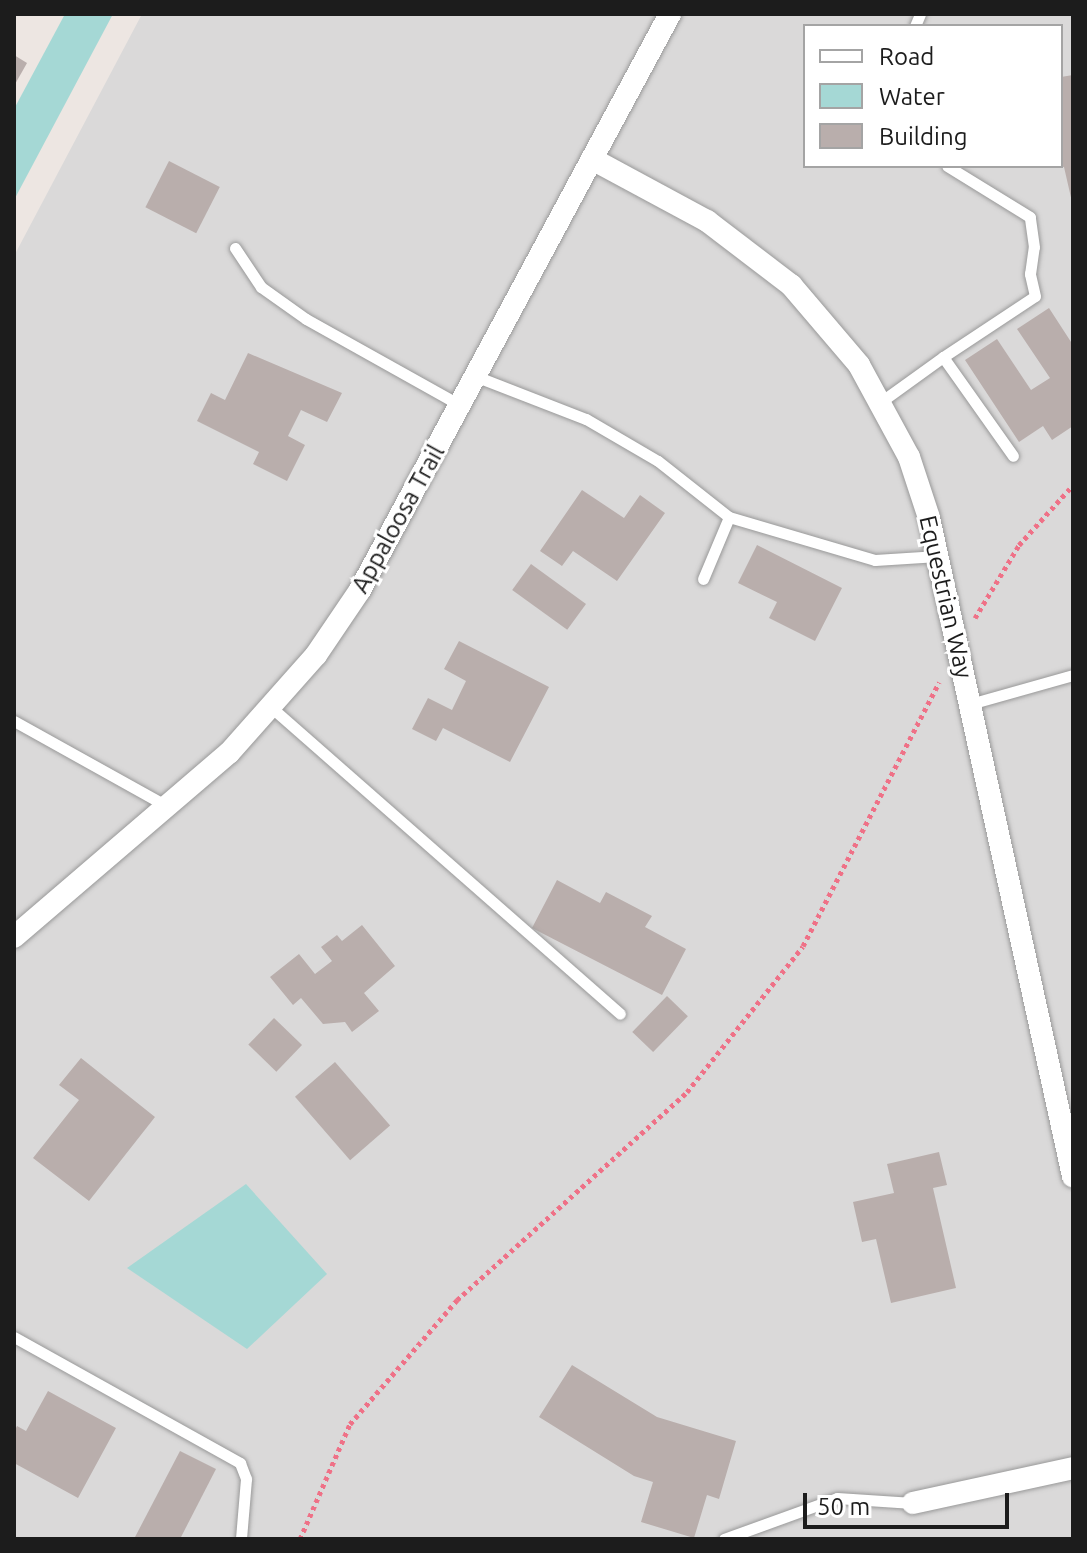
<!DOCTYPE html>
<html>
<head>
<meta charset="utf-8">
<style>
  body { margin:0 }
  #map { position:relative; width:1087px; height:1553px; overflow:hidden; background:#ede6e2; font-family:Ubuntu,sans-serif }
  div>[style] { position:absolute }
  .residential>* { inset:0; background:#dad9d9 }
  .water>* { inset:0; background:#a5d8d5 }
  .building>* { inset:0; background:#b9aeac; transform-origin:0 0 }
  .path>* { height:5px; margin-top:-2.5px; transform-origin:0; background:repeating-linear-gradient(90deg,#ef7187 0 4px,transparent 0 8px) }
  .roads { filter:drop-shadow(0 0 2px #999) drop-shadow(0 0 2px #999) }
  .service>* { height:11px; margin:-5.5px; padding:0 5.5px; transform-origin:5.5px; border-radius:5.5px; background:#fff }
  .minor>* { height:22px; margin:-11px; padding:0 11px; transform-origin:11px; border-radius:11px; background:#fff }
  span { translate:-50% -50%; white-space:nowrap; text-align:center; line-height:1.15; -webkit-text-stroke:6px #fff; paint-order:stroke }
  .street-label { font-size:24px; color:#1c1c1c }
  .frame { position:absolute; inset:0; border:16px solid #1c1c1c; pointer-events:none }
  .legend { position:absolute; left:803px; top:24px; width:260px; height:144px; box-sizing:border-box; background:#fff; border:2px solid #a4a4a4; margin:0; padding:10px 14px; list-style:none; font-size:24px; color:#1c1c1c }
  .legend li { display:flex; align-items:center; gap:16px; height:40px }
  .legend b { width:40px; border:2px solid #a4a4a4 }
  .scale { position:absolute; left:803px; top:1493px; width:206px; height:36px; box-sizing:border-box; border:4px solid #1c1c1c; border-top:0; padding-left:10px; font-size:24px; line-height:28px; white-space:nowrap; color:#1c1c1c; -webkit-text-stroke:6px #fff; paint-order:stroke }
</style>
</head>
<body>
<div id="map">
  <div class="residential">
    <div style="clip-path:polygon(evenodd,142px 14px,1073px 14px,1073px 1539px,14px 1539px,14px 256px,142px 14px,805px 26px,1061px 26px,1061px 166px,805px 166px,805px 26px)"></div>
  </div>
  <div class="water">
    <div style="clip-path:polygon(65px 14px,113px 14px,14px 200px,14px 109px)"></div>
    <div style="clip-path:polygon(246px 1184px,327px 1274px,247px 1349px,127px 1268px)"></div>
  </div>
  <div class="building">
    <div style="clip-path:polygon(14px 55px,27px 63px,14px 86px)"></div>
    <div style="clip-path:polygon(1073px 75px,1073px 201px,1072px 202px,1064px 167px,1054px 166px,1061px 166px,1061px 77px)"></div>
    <div style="left:169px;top:161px;width:57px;height:52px;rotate:27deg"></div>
    <div style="clip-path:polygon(1049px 308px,1073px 345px,1073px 426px,1052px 440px,1043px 426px,1019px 442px,965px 360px,997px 339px,1031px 390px,1050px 378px,1017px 329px)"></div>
    <div style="clip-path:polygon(248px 353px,342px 393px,327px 422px,301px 410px,288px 436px,305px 445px,287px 481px,253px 464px,259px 452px,197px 421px,211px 393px,225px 400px)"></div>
    <div style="clip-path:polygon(582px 490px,624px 518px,640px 495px,665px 513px,617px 581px,573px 551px,562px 566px,540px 551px)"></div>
    <div style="clip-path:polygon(757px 545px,842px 588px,815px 641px,769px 618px,777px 602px,738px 583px)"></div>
    <div style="left:531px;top:564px;width:68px;height:32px;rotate:36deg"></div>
    <div style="clip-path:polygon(459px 641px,549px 687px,510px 762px,443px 728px,436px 741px,412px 729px,428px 698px,452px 710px,466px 681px,444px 669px)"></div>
    <div style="clip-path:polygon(557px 880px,600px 903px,606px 892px,652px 916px,645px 927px,686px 949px,662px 995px,532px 928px)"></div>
    <div style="clip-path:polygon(362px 925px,395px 966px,364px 993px,379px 1011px,352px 1032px,345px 1022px,323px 1024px,301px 998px,293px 1005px,270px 977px,299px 954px,315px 974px,332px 961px,321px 947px,337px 935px,342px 941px)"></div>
    <div style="left:667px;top:996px;width:29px;height:50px;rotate:44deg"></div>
    <div style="left:274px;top:1018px;width:39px;height:37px;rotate:44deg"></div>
    <div style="clip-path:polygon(81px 1058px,155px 1117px,89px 1201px,33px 1158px,79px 1100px,59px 1085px)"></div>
    <div style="left:335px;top:1062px;width:84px;height:53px;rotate:49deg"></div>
    <div style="clip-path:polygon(939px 1152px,947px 1185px,933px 1188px,956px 1288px,891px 1303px,876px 1239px,862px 1242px,853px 1202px,894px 1193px,887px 1164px)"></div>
    <div style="clip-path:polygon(572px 1365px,657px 1417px,736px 1441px,719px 1499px,707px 1495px,694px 1538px,641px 1522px,653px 1482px,634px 1476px,539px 1417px)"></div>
    <div style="clip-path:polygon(48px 1391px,116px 1428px,78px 1498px,14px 1463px,14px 1432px,17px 1426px,26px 1431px)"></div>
    <div style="clip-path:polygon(180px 1451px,216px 1469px,180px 1539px,134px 1539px)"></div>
  </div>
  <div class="path">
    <div style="left:975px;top:618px;width:85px;rotate:-58.9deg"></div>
    <div style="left:1019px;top:545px;width:81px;rotate:-48deg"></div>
    <div style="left:300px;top:1539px;width:125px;rotate:-66.5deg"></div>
    <div style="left:350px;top:1424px;width:164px;rotate:-49.2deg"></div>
    <div style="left:457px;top:1300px;width:310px;rotate:-42.1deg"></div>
    <div style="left:687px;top:1092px;width:186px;rotate:-51.5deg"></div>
    <div style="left:803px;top:946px;width:297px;rotate:-62.7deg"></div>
  </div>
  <div class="roads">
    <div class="service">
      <div style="left:915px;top:26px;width:13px;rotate:-67deg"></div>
      <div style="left:235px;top:248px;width:47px;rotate:56.3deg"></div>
      <div style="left:261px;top:287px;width:55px;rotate:35.4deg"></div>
      <div style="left:306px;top:319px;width:176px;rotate:29.2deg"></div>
      <div style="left:943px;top:357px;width:110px;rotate:-33.5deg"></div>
      <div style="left:1035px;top:296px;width:23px;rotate:-103deg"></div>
      <div style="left:1030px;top:274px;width:27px;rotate:-82deg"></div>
      <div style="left:1034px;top:247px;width:30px;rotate:-98deg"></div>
      <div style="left:1030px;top:217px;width:97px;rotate:-148.4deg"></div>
      <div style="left:475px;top:376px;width:119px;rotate:21.2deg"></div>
      <div style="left:586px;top:419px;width:83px;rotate:30.3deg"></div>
      <div style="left:658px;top:461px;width:90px;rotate:38.3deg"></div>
      <div style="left:882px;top:401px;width:75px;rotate:-35.8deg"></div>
      <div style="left:943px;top:357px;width:121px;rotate:54.7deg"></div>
      <div style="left:703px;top:579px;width:67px;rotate:-67.2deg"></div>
      <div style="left:729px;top:517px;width:152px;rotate:16.4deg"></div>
      <div style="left:875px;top:560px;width:63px;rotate:-3.6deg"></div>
      <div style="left:970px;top:704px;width:107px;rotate:-15.7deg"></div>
      <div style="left:272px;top:708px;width:463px;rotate:41.3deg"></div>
      <div style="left:14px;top:721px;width:175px;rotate:29.1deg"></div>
      <div style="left:14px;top:1337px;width:259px;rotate:29.1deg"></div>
      <div style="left:240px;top:1463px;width:17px;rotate:69deg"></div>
      <div style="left:246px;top:1479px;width:60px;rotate:94.8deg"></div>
      <div style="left:724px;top:1539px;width:120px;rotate:-19.9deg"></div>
      <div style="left:837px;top:1498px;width:76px;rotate:3.8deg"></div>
    </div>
    <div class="minor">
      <div style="left:592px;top:159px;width:131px;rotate:28.3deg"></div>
      <div style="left:707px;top:221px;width:106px;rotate:37.3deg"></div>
      <div style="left:791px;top:285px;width:105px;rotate:49.6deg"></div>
      <div style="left:859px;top:365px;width:105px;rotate:61.5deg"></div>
      <div style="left:909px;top:457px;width:64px;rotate:71.8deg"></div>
      <div style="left:929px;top:518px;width:674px;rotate:77.66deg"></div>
      <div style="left:14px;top:937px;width:283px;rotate:-40.6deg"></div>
      <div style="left:229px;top:753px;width:131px;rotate:-48.4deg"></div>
      <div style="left:316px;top:655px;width:78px;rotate:-55.9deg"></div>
      <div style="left:360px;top:590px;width:654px;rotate:-61.71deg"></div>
      <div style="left:913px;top:1503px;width:164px;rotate:-12.3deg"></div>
    </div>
  </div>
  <div class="street-label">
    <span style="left:398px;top:519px;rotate:-61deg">Appaloosa Trail</span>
    <span style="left:946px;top:597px;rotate:77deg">Equestrian Way</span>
  </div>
  <div class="frame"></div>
  <ul class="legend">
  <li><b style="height:10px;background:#fff"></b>Road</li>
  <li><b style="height:22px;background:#a5d8d5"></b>Water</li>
  <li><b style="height:22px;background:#b9aeac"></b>Building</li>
  </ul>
  <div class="scale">50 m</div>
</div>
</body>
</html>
